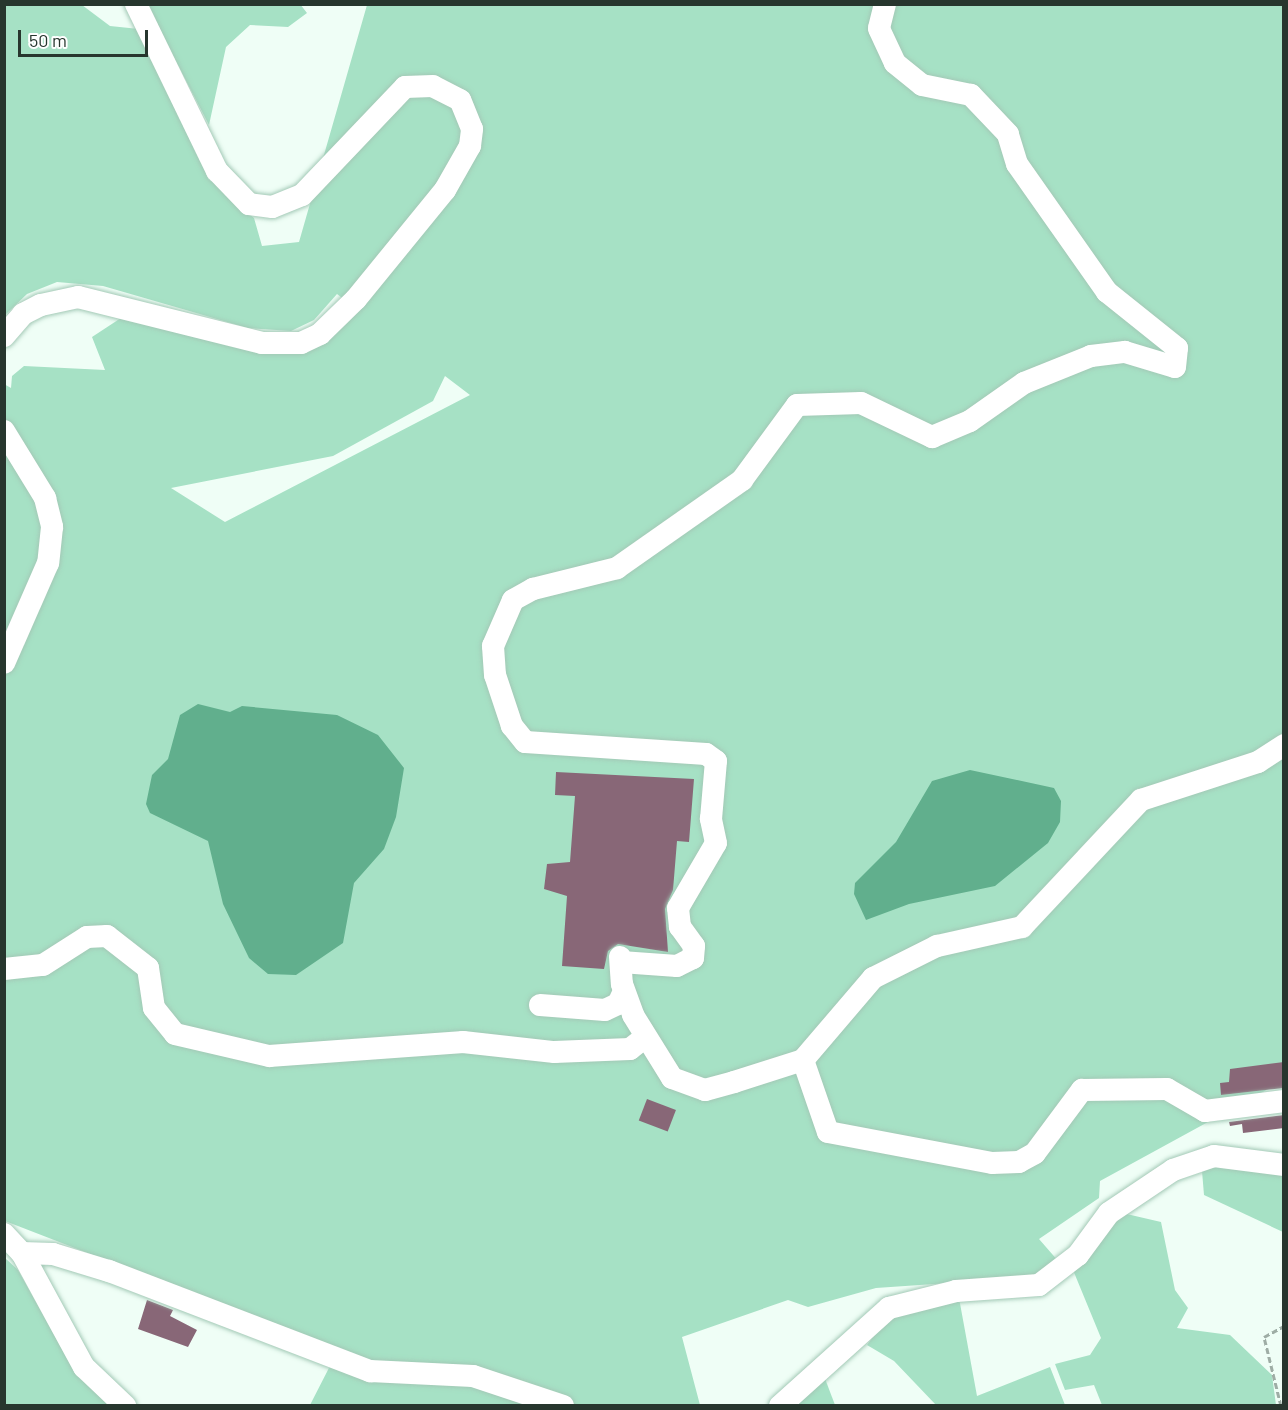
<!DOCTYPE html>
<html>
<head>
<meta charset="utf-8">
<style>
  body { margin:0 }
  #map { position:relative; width:1288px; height:1410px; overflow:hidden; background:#effef6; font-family:Barlow,sans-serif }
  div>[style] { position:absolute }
  .green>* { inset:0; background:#a6e1c5 }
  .water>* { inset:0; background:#61af8d }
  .building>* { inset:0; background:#886777; transform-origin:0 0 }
  .path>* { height:3px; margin-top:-1.5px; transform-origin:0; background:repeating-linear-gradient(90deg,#9eada5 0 6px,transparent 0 9px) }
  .roads { filter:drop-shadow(0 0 2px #a3c9b6) drop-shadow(0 0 2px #a3c9b6) }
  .minor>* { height:22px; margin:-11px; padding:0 11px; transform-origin:11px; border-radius:11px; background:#fff }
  span { translate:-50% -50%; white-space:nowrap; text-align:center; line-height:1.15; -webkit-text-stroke:6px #fff; paint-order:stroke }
  .frame { position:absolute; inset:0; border:6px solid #27362e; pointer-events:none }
  .scale { position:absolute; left:18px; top:30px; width:130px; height:27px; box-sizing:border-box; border:3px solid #27362e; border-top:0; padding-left:8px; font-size:18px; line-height:21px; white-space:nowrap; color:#27362e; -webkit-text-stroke:4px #fff; paint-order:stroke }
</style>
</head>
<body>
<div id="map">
  <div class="green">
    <div style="clip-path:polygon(300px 4px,307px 13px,288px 27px,250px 25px,226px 47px,209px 125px,147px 5px)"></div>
    <div style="clip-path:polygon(evenodd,5px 5px,82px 5px,110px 26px,139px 29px,230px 198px,254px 218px,262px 246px,299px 242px,367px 5px,1283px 5px,1283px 1081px,1100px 1181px,1099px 1198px,1039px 1239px,1059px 1262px,1038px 1277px,876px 1288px,808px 1307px,788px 1300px,682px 1337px,700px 1405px,310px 1405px,331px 1364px,406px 1376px,5px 1221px,4px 384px,11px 388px,12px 376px,24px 366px,105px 370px,92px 337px,124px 316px,272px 353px,357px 309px,337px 294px,314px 320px,291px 331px,248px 328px,103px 286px,57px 282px,27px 294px,5px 315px,5px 5px,445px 376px,470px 395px,225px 522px,171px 488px,333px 456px,433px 401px,445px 376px)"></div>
    <div style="clip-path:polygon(1227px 1164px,1283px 1171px,1283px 1232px,1204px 1195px,1202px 1171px)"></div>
    <div style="clip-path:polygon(1118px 1212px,1161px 1222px,1175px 1290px,1188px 1308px,1177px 1328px,1230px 1335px,1272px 1375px,1276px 1405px,1102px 1405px,1094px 1385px,1065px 1390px,1055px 1364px,1090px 1355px,1101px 1338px,1073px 1270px)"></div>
    <div style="clip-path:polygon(4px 1257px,18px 1270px,77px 1376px,109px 1405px,5px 1405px)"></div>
    <div style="clip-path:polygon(959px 1298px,977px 1396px,1050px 1367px,1065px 1405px,936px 1405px,894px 1361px,867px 1345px,890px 1314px)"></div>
    <div style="clip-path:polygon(824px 1376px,835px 1405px,790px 1405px)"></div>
  </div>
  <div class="water">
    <div style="clip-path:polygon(198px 704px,230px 712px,242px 706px,337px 715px,378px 735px,404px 768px,396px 817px,384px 849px,354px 883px,343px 943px,296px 975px,268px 974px,249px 958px,223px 904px,208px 841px,150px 813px,146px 804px,152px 775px,168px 759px,180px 715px)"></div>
    <div style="clip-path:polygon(970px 770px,1054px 788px,1061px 801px,1060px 822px,1048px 843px,995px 886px,909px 904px,866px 920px,854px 894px,855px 883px,896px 842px,932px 781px)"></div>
  </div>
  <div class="building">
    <div style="clip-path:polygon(556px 772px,694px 779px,689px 842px,677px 841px,673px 890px,665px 909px,668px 952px,618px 944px,608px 951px,604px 969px,562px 966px,567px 896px,544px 889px,547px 864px,570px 862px,575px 796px,555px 795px)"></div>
    <div style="clip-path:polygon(1284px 1062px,1284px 1088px,1221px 1095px,1220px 1083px,1229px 1082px,1230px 1069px)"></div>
    <div style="left:647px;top:1099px;width:31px;height:23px;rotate:21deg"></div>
    <div style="clip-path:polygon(1284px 1115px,1284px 1128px,1243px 1133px,1242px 1124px,1230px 1126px,1229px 1122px)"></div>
    <div style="clip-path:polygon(147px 1300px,173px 1310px,170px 1316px,197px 1330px,188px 1347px,138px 1329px)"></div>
  </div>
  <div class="path">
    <div style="left:1281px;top:1406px;width:71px;rotate:-103.8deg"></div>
    <div style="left:1264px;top:1337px;width:23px;rotate:-29deg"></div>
  </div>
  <div class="roads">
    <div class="minor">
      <div style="left:4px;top:336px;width:29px;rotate:-49deg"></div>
      <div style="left:23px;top:314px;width:20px;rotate:-27deg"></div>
      <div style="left:41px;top:305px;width:38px;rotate:-12deg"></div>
      <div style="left:78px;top:297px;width:190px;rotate:14deg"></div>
      <div style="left:262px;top:343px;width:39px"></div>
      <div style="left:301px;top:343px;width:21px;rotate:-25deg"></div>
      <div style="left:320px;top:334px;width:50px;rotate:-44.2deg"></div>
      <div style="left:356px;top:299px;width:141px;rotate:-50.8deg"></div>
      <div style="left:445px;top:190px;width:51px;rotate:-60.4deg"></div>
      <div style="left:470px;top:146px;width:17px;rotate:-83deg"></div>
      <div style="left:472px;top:129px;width:31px;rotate:-112deg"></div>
      <div style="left:460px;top:100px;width:30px;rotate:-153deg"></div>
      <div style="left:433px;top:86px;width:28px;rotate:178deg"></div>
      <div style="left:405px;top:87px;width:149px;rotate:133.6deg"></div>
      <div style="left:302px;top:195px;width:32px;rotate:158deg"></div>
      <div style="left:272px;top:207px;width:23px;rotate:-173deg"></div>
      <div style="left:249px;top:204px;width:46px;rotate:-134.1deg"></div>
      <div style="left:217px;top:171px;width:186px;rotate:-115.9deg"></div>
      <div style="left:4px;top:431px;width:79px;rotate:58.5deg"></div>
      <div style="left:45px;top:498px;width:30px;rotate:76deg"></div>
      <div style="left:52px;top:527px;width:36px;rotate:96deg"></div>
      <div style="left:48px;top:563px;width:109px;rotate:113.7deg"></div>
      <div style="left:620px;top:957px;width:27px;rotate:86deg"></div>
      <div style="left:622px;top:984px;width:33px;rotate:70deg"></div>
      <div style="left:633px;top:1015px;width:74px;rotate:58.2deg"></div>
      <div style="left:672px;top:1078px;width:35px;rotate:20deg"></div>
      <div style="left:705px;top:1090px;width:30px;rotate:-15deg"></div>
      <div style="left:734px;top:1082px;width:72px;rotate:-17.7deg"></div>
      <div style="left:803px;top:1060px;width:108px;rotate:-49.5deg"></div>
      <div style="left:873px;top:978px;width:72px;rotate:-26.6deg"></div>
      <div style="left:937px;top:946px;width:87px;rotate:-12.6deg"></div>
      <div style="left:1022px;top:927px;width:174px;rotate:-46.9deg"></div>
      <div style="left:1141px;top:800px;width:123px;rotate:-18deg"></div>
      <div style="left:1258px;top:762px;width:31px;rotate:-33deg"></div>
      <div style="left:621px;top:962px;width:56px;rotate:4.1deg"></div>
      <div style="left:677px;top:966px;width:18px;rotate:-27deg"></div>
      <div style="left:693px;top:958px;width:12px;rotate:-85deg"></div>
      <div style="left:694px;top:946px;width:24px;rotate:-126deg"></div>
      <div style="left:680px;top:927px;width:19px;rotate:-96deg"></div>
      <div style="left:678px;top:908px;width:75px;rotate:-59.7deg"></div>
      <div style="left:716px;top:843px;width:25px;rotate:-102deg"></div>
      <div style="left:711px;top:819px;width:58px;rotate:-85.1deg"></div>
      <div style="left:716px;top:761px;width:12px;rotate:-145deg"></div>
      <div style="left:706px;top:754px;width:181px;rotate:-176.2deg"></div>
      <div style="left:525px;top:742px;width:21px;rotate:-129deg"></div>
      <div style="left:512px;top:726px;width:54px;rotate:-108.4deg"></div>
      <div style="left:495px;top:675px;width:29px;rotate:-94deg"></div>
      <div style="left:493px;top:646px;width:50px;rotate:-66.5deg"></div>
      <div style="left:513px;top:600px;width:23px;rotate:-29deg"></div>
      <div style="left:533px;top:589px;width:87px;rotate:-14deg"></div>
      <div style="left:617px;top:568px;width:153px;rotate:-35.1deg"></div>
      <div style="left:742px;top:480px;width:93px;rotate:-53.7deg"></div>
      <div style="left:797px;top:405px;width:64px;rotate:-1.8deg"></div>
      <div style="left:861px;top:403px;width:79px;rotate:25.6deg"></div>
      <div style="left:932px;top:437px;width:41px;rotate:-22.8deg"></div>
      <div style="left:970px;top:421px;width:66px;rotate:-35.1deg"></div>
      <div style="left:1024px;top:383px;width:72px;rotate:-21.9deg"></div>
      <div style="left:1091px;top:356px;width:34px;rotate:-7deg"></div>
      <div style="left:1125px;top:352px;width:52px;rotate:16.7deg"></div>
      <div style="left:1175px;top:367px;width:19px;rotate:-84deg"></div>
      <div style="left:1177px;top:348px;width:90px;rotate:-141.3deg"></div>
      <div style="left:1107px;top:292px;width:156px;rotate:-125.1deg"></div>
      <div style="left:1017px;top:164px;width:31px;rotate:-107deg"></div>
      <div style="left:1008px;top:134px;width:54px;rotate:-133.5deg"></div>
      <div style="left:971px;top:95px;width:50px;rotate:-168.5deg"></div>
      <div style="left:922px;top:85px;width:35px;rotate:-141deg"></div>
      <div style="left:895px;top:63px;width:38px;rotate:-115deg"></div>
      <div style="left:879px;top:28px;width:25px;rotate:-76deg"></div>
      <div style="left:4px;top:969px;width:39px;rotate:-6deg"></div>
      <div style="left:43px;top:965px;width:52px;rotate:-32.5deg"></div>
      <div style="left:87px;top:937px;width:20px;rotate:-3deg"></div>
      <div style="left:107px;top:936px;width:52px;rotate:38deg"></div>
      <div style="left:148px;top:968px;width:40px;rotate:81.5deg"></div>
      <div style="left:154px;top:1008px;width:33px;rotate:51deg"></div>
      <div style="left:175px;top:1034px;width:97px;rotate:13.2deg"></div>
      <div style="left:269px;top:1056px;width:195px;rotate:-4.1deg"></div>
      <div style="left:463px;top:1042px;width:92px;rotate:6.3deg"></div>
      <div style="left:554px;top:1052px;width:76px;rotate:-2.3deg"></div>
      <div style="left:630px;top:1049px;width:18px;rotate:-38deg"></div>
      <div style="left:540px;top:1005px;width:65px;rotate:4.4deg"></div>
      <div style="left:605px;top:1010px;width:14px;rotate:-25deg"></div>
      <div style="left:618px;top:1004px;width:14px;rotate:-65deg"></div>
      <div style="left:803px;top:1060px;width:76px;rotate:70.9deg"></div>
      <div style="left:828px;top:1132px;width:167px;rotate:10.7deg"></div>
      <div style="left:992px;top:1163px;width:27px;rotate:-2deg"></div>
      <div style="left:1019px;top:1162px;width:18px;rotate:-29deg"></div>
      <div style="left:1035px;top:1153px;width:79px;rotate:-53.3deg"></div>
      <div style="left:1082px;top:1090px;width:85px;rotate:-0.7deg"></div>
      <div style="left:1167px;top:1089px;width:44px;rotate:30.1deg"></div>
      <div style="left:1205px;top:1111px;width:80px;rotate:-7.2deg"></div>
      <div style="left:4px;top:1234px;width:26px;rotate:47deg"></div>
      <div style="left:22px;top:1253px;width:130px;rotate:61.5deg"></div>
      <div style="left:84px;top:1367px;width:57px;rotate:43.6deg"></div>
      <div style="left:22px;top:1253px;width:31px;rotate:2deg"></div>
      <div style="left:53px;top:1254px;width:59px;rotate:16.9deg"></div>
      <div style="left:109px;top:1271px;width:280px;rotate:21deg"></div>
      <div style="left:370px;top:1371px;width:103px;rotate:2.8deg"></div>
      <div style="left:473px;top:1376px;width:95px;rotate:18.4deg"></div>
      <div style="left:780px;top:1406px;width:147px;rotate:-42deg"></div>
      <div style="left:889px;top:1308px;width:69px;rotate:-14.2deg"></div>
      <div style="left:956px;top:1291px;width:83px;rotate:-4.1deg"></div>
      <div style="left:1039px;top:1285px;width:49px;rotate:-37.6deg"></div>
      <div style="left:1078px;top:1255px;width:52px;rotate:-53.6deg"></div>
      <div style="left:1109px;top:1213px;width:77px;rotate:-33.9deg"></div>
      <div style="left:1173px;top:1170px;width:43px;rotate:-18.9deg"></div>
      <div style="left:1214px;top:1156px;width:71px;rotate:7.3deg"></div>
    </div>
  </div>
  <div class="frame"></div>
  <div class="scale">50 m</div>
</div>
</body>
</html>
